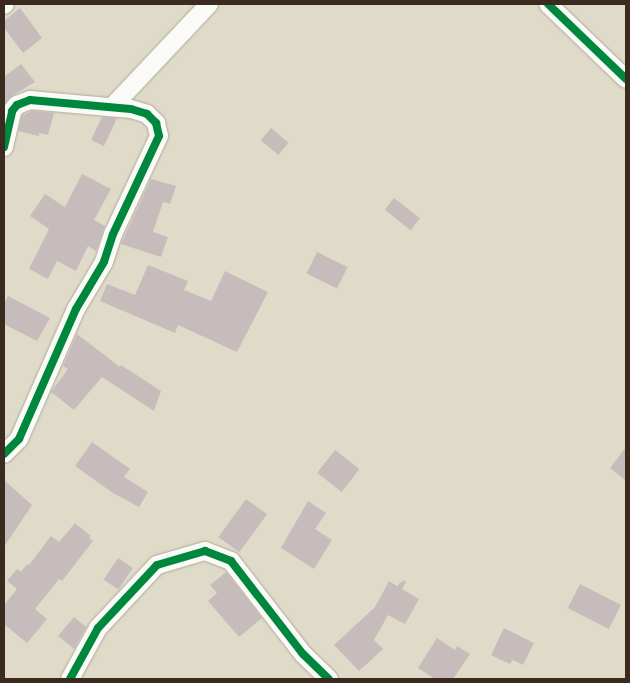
<!DOCTYPE html>
<html>
<head>
<meta charset="utf-8">
<style>
  body { margin:0 }
  #map { position:relative; width:630px; height:683px; overflow:hidden; background:#dfdbc8; font-family:Vollkorn,serif }
  div>[style] { position:absolute }
  .building>* { inset:0; background:#c7bcbc; transform-origin:0 0 }
  .roads { filter:drop-shadow(0 0 1px #aeaa9d) drop-shadow(0 0 1px #aeaa9d) }
  .minor>* { height:18px; margin:-9px; padding:0 9px; transform-origin:9px; border-radius:9px; background:#fafaf7 }
  .cycleway>* { height:8px; margin:-4px; padding:0 4px; transform-origin:4px; border-radius:4px; background:#00873e }
  span { translate:-50% -50%; white-space:nowrap; text-align:center; line-height:1.15; -webkit-text-stroke:4px #fbf7ec; paint-order:stroke }
  .frame { position:absolute; inset:0; border:5px solid #3b2a1e; pointer-events:none }
</style>
</head>
<body>
<div id="map">
  <div class="building">
    <div style="clip-path:polygon(20px 8px,42px 38px,23px 53px,4px 28px,4px 21px)"></div>
    <div style="clip-path:polygon(21px 64px,35px 82px,13px 95px,4px 104px,4px 77px)"></div>
    <div style="clip-path:polygon(32px 111px,54px 113px,48px 135px,39px 133px,39px 136px,18px 131px,22px 116px)"></div>
    <div style="clip-path:polygon(102px 117px,117px 118px,104px 146px,91px 140px)"></div>
    <div style="left:271px;top:128px;width:23px;height:16px;rotate:40deg"></div>
    <div style="clip-path:polygon(82px 174px,111px 189px,94px 220px,105px 226px,96px 251px,88px 246px,76px 271px,57px 261px,48px 279px,29px 269px,49px 229px,30px 216px,45px 194px,65px 207px)"></div>
    <div style="clip-path:polygon(151px 179px,176px 186px,170px 204px,163px 202px,153px 232px,168px 237px,161px 257px,121px 244px)"></div>
    <div style="left:394px;top:198px;width:33px;height:15px;rotate:38deg"></div>
    <div style="left:317px;top:252px;width:34px;height:24px;rotate:26deg"></div>
    <div style="clip-path:polygon(148px 265px,188px 281px,184px 290px,211px 301px,225px 271px,268px 292px,237px 352px,178px 325px,175px 333px,100px 301px,107px 284px,135px 295px)"></div>
    <div style="clip-path:polygon(8px 296px,50px 318px,37px 341px,4px 324px,4px 304px)"></div>
    <div style="clip-path:polygon(77px 334px,120px 367px,121px 365px,161px 391px,154px 411px,102px 377px,74px 410px,51px 392px,68px 369px,63px 366px)"></div>
    <div style="clip-path:polygon(92px 442px,130px 469px,124px 477px,148px 492px,139px 507px,113px 493px,75px 466px)"></div>
    <div style="clip-path:polygon(626px 447px,626px 481px,610px 468px)"></div>
    <div style="left:335px;top:450px;width:31px;height:29px;rotate:38deg"></div>
    <div style="clip-path:polygon(4px 480px,32px 505px,4px 547px)"></div>
    <div style="left:246px;top:499px;width:26px;height:47px;rotate:36deg"></div>
    <div style="clip-path:polygon(308px 501px,326px 513px,315px 529px,332px 540px,314px 569px,281px 548px)"></div>
    <div style="clip-path:polygon(75px 523px,91px 536px,89px 538px,93px 541px,62px 581px,59px 579px,35px 609px,47px 619px,27px 643px,4px 624px,4px 605px,17px 589px,7px 581px,17px 569px,21px 572px,27px 564px,29px 565px,51px 536px,59px 542px)"></div>
    <div style="left:118px;top:558px;width:18px;height:26px;rotate:34deg"></div>
    <div style="clip-path:polygon(226px 572px,262px 618px,239px 637px,208px 601px,217px 593px,210px 585px)"></div>
    <div style="clip-path:polygon(404px 580px,406px 582px,402px 589px,419px 599px,405px 624px,388px 615px,374px 640px,383px 649px,359px 671px,334px 645px,375px 607px,389px 581px,397px 586px)"></div>
    <div style="left:580px;top:584px;width:46px;height:27px;rotate:27deg"></div>
    <div style="clip-path:polygon(74px 617px,86px 627px,74px 649px,58px 636px)"></div>
    <div style="clip-path:polygon(504px 628px,534px 643px,523px 665px,513px 660px,510px 664px,491px 655px)"></div>
    <div style="clip-path:polygon(437px 638px,455px 650px,457px 646px,470px 654px,453px 679px,435px 679px,418px 668px)"></div>
  </div>
  <div class="roads">
    <div class="minor">
      <div style="left:548px;top:4px;width:108px;rotate:43.9deg"></div>
      <div style="left:4px;top:5px;width:1px;rotate:-45deg"></div>
      <div style="left:113px;top:106px;width:140px;rotate:-46.7deg"></div>
      <div style="left:4px;top:147px;width:37px;rotate:-77deg"></div>
      <div style="left:12px;top:111px;width:8px;rotate:-50deg"></div>
      <div style="left:17px;top:105px;width:14px;rotate:-21deg"></div>
      <div style="left:30px;top:100px;width:101px;rotate:5.1deg"></div>
      <div style="left:131px;top:109px;width:17px;rotate:17deg"></div>
      <div style="left:147px;top:114px;width:13px;rotate:45deg"></div>
      <div style="left:156px;top:123px;width:13px;rotate:77deg"></div>
      <div style="left:159px;top:136px;width:108px;rotate:115.1deg"></div>
      <div style="left:113px;top:234px;width:29px;rotate:108deg"></div>
      <div style="left:104px;top:262px;width:55px;rotate:120.8deg"></div>
      <div style="left:76px;top:309px;width:142px;rotate:113.7deg"></div>
      <div style="left:19px;top:439px;width:21px;rotate:135deg"></div>
      <div style="left:70px;top:679px;width:58px;rotate:-61.2deg"></div>
      <div style="left:98px;top:628px;width:86px;rotate:-46.9deg"></div>
      <div style="left:157px;top:565px;width:50px;rotate:-16.3deg"></div>
      <div style="left:205px;top:551px;width:28px;rotate:21deg"></div>
      <div style="left:231px;top:561px;width:118px;rotate:52.3deg"></div>
      <div style="left:303px;top:654px;width:36px;rotate:44deg"></div>
    </div>
  </div>
  <div class="cycleway">
    <div style="left:548px;top:4px;width:108px;rotate:43.9deg"></div>
    <div style="left:4px;top:147px;width:37px;rotate:-77deg"></div>
    <div style="left:12px;top:111px;width:8px;rotate:-50deg"></div>
    <div style="left:17px;top:105px;width:14px;rotate:-21deg"></div>
    <div style="left:30px;top:100px;width:101px;rotate:5.1deg"></div>
    <div style="left:131px;top:109px;width:17px;rotate:17deg"></div>
    <div style="left:147px;top:114px;width:13px;rotate:45deg"></div>
    <div style="left:156px;top:123px;width:13px;rotate:77deg"></div>
    <div style="left:159px;top:136px;width:108px;rotate:115.1deg"></div>
    <div style="left:113px;top:234px;width:29px;rotate:108deg"></div>
    <div style="left:104px;top:262px;width:55px;rotate:120.8deg"></div>
    <div style="left:76px;top:309px;width:142px;rotate:113.7deg"></div>
    <div style="left:19px;top:439px;width:21px;rotate:135deg"></div>
    <div style="left:70px;top:679px;width:58px;rotate:-61.2deg"></div>
    <div style="left:98px;top:628px;width:86px;rotate:-46.9deg"></div>
    <div style="left:157px;top:565px;width:50px;rotate:-16.3deg"></div>
    <div style="left:205px;top:551px;width:28px;rotate:21deg"></div>
    <div style="left:231px;top:561px;width:118px;rotate:52.3deg"></div>
    <div style="left:303px;top:654px;width:36px;rotate:44deg"></div>
  </div>
  <div class="frame"></div>
</div>
</body>
</html>
